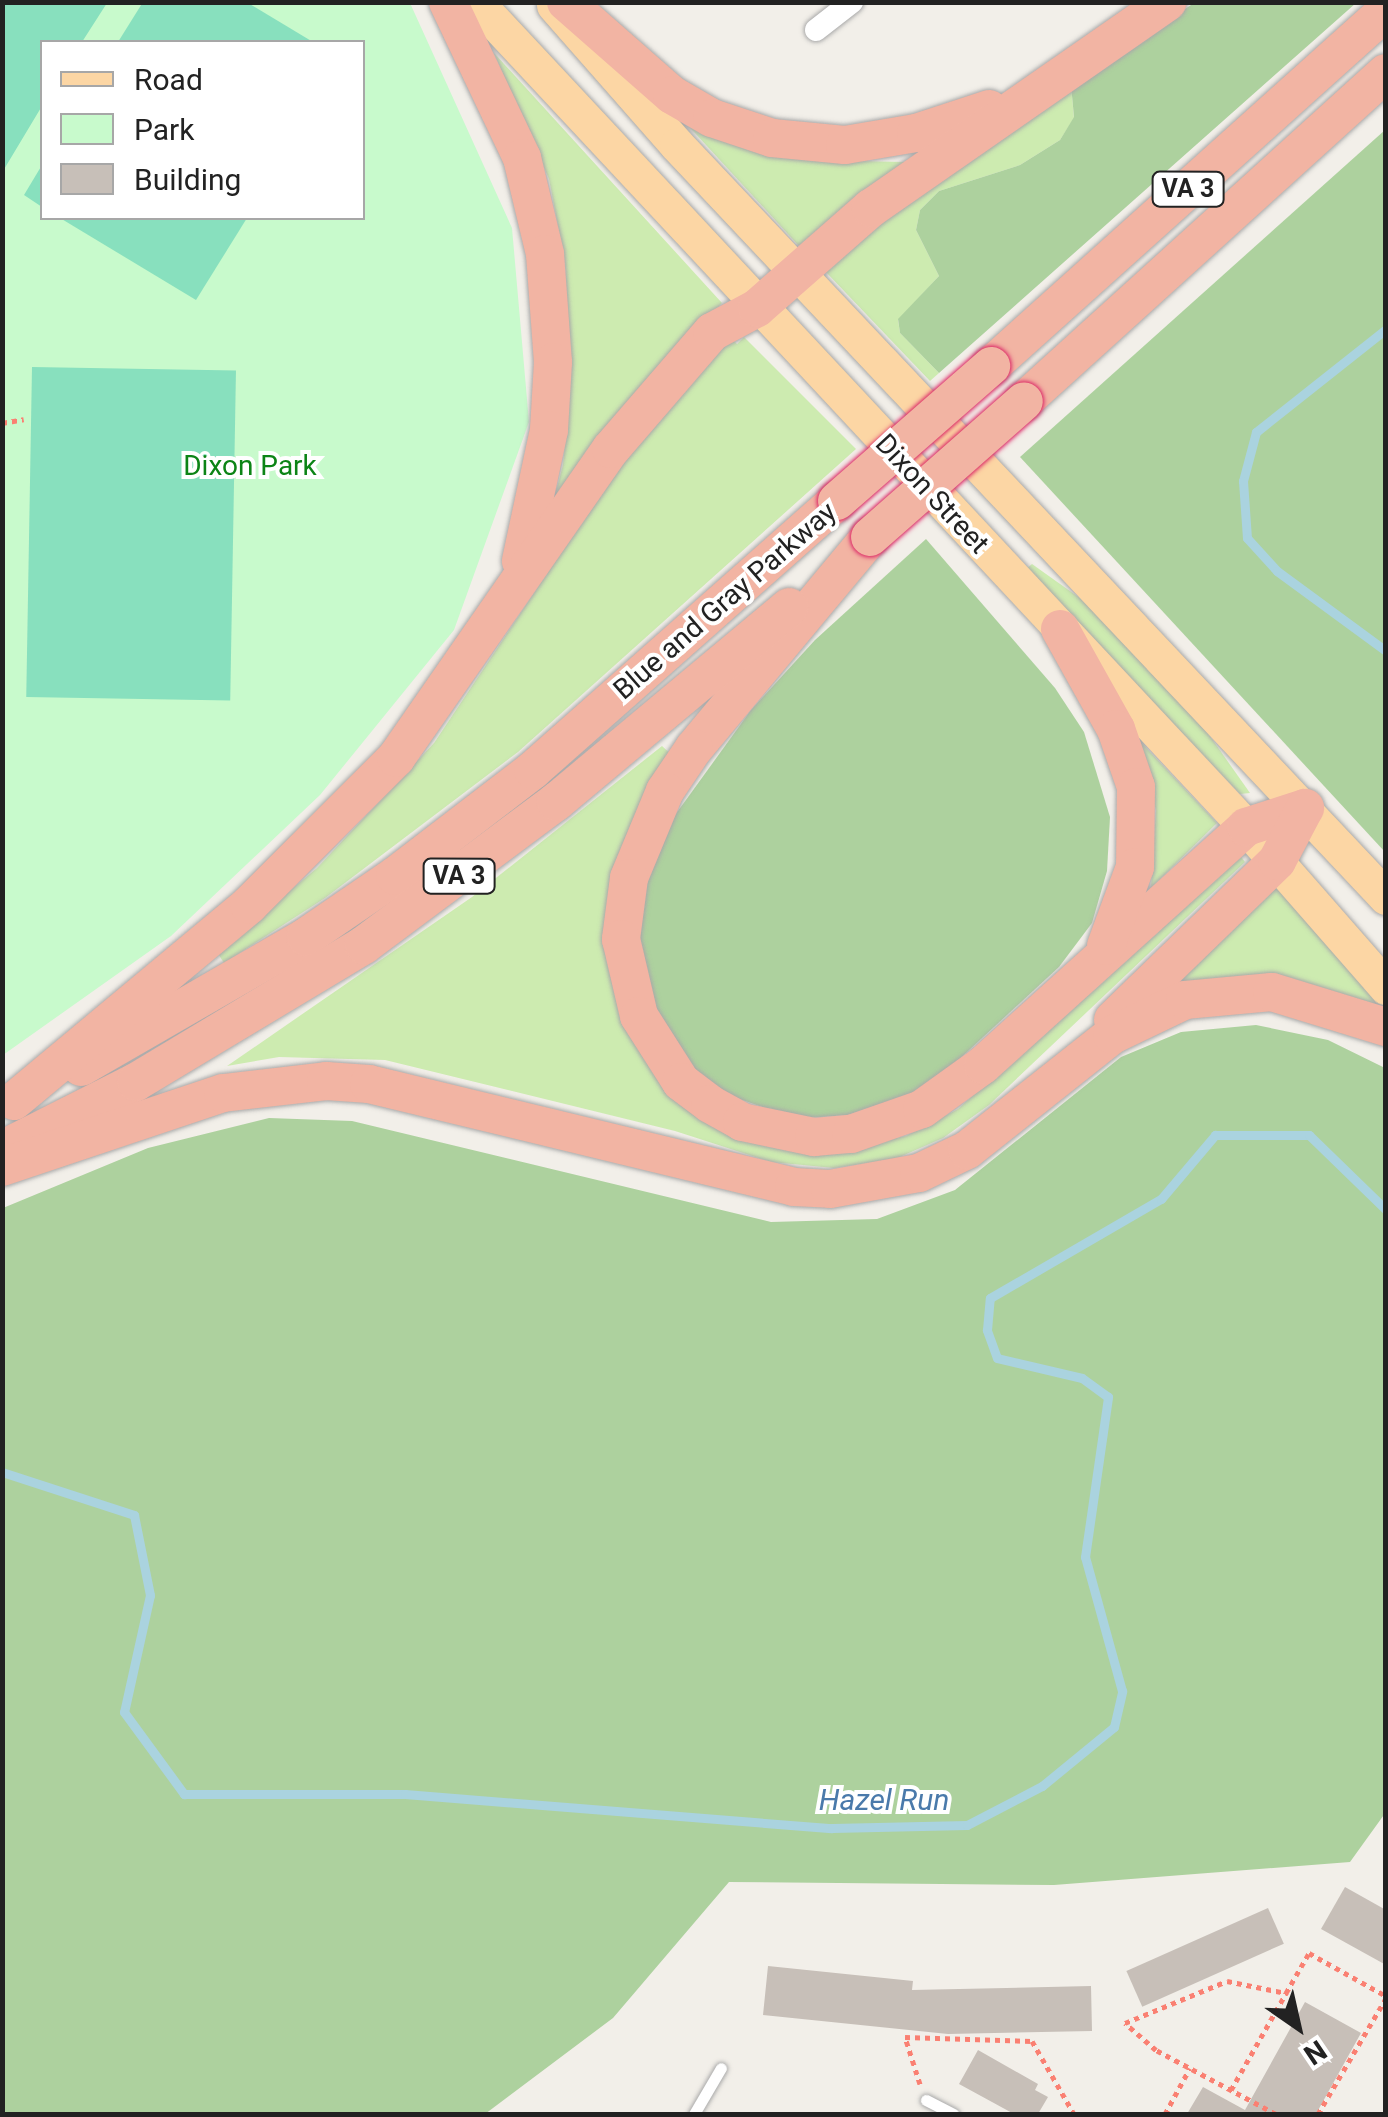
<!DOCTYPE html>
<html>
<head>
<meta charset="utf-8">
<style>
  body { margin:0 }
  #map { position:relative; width:1388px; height:2117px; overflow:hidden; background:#f2efe9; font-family:Roboto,sans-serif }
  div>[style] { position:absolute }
  .grass>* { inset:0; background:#cdebb0 }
  .forest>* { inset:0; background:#add19e }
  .park>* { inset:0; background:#c8facc }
  .pitch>* { inset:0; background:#88e0be; transform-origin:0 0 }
  .stream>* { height:9px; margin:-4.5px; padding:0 4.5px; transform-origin:4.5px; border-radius:4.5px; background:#aad3df }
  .building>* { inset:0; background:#c7bfb8; transform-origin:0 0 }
  .path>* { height:5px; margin-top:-2.5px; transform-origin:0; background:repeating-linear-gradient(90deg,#fa8072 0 5px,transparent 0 10px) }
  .roads { filter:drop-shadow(0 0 2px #a9a9a9) drop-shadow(0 0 2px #a9a9a9) }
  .service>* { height:11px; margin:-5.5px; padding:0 5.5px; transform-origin:5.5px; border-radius:5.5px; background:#fff }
  .minor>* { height:22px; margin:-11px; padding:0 11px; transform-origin:11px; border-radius:11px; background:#fff }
  .primary>* { height:35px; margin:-17.5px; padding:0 17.5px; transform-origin:17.5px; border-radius:17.5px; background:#fcd6a4 }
  .trunk>* { height:38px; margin:-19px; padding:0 19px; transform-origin:19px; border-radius:19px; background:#f2b4a3 }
  .bridges { filter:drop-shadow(0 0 2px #dc2a67) drop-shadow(0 0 2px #dc2a67) }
  .trunk-bridge>* { height:38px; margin:-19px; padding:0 19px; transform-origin:19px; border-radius:19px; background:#f2b4a3 }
  span { translate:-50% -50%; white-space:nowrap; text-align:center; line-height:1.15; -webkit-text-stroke:8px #fff; paint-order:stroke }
  .shield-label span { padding:2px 8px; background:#fff; border:2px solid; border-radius:8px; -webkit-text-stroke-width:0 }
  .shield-label { font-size:25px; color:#222; font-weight:700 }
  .park-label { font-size:28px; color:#0c8416 }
  .street-label { font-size:28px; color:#222 }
  .water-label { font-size:30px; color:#4a7aab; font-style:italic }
  .frame { position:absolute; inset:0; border:5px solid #222; pointer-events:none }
  .legend { position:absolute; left:40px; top:40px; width:325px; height:180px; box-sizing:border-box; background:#fff; border:2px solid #a7a7a7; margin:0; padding:12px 18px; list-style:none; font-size:30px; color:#222 }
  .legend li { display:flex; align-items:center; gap:20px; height:50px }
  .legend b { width:50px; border:2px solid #a7a7a7 }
  .north { position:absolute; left:1248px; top:1977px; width:100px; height:100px; -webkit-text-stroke:8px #fff; paint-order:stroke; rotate:146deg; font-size:28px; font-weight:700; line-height:40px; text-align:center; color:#222 }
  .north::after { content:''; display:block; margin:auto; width:35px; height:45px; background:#222; clip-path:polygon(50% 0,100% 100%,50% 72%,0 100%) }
</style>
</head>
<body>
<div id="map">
  <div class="grass">
    <div style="clip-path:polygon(494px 53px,722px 303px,644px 388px,547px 525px,563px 465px,571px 378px,565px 262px,549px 179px)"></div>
    <div style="clip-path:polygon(1071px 85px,1074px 118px,1060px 140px,1020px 165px,939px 191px,920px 210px,916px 230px,939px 276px,898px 320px,900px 333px,939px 373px,930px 381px,824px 270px,827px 262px)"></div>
    <div style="clip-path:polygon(683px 120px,808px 160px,905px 162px,804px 246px,798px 245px)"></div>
    <div style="clip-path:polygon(730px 337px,737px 344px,744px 337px,856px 449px,518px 752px,325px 898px,224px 963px,217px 952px,317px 868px,434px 743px,620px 464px)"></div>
    <div style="clip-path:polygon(1032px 564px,1084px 601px,1200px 722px,1250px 793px,1240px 794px,1026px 569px)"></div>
    <div style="clip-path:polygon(1136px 737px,1217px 823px,1151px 888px,1156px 810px)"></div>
    <div style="clip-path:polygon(662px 746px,674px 757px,605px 939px,617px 1000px,647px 1058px,839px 1149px,906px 1136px,958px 1109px,1239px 854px,1245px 862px,989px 1105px,943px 1138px,895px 1159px,834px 1168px,771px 1162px,675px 1131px,385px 1060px,279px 1057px,227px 1066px,472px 897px)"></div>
    <div style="clip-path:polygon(1278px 886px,1385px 1003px,1385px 1012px,1278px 978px,1167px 990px,1269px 888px)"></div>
  </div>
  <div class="forest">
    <div style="clip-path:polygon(1194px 3px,1356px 3px,939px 373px,900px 333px,898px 319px,939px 276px,916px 230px,920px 210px,939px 191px,1020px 165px,1060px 140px,1074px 117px,1071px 85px)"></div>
    <div style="clip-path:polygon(1385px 130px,1385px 852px,1020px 457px)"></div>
    <div style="clip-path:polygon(926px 539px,1055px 688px,1084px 732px,1110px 817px,1107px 871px,1092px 923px,1059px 967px,928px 1088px,848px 1115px,805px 1118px,771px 1110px,722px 1093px,663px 1043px,633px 961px,644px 881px,670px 822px,751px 710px,815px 640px)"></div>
    <div style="clip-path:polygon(1256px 1025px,1328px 1040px,1385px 1068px,1386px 1812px,1350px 1862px,1054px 1885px,729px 1882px,613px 2018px,485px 2114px,3px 2114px,3px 1208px,148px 1148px,269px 1118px,352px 1121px,771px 1222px,877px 1219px,955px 1190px,1121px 1057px,1181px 1032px)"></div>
  </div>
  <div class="park">
    <div style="clip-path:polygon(evenodd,3px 3px,410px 3px,512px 228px,529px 422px,454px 630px,320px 795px,171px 936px,3px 1055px,3px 3px,42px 42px,362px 42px,362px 218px,42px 218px,42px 42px)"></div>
  </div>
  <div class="pitch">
    <div style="clip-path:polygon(3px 2px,107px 3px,82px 42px,42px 42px,42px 106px,3px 171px)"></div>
    <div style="clip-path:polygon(143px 2px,248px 3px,313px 42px,118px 42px)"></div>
    <div style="clip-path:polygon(42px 165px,42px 207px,24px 195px)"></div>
    <div style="clip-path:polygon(60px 218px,247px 218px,196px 300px)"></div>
    <div style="left:32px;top:367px;width:204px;height:330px;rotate:1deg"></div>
  </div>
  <div class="stream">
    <div style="left:1386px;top:329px;width:166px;rotate:141.6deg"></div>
    <div style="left:1256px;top:432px;width:51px;rotate:104.9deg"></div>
    <div style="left:1243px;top:481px;width:57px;rotate:86deg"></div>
    <div style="left:1247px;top:538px;width:45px;rotate:47.7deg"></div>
    <div style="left:1277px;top:571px;width:135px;rotate:36.3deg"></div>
    <div style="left:2px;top:1472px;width:139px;rotate:18deg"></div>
    <div style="left:134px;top:1515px;width:82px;rotate:78.7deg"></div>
    <div style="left:150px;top:1595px;width:120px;rotate:102.5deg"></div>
    <div style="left:124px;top:1712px;width:102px;rotate:53.8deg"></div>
    <div style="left:184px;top:1794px;width:221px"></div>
    <div style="left:405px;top:1794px;width:428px;rotate:4.6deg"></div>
    <div style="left:832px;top:1828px;width:135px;rotate:-1.3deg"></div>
    <div style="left:967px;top:1825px;width:85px;rotate:-27.5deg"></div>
    <div style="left:1042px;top:1786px;width:93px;rotate:-39.3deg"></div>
    <div style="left:1114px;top:1727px;width:37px;rotate:-77deg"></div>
    <div style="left:1122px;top:1691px;width:139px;rotate:-105.4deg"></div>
    <div style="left:1085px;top:1557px;width:162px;rotate:-81.8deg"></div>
    <div style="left:1108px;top:1397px;width:32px;rotate:-144deg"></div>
    <div style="left:1082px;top:1378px;width:87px;rotate:-166.8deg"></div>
    <div style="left:997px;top:1358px;width:30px;rotate:-110deg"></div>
    <div style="left:987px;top:1330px;width:32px;rotate:-85deg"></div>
    <div style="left:990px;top:1298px;width:198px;rotate:-30.1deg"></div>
    <div style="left:1161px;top:1199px;width:84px;rotate:-49.8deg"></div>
    <div style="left:1215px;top:1135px;width:94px"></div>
    <div style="left:1309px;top:1135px;width:107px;rotate:44.2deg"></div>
  </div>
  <div class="building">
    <div style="clip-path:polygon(1345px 1887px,1386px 1910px,1386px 1965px,1321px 1929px)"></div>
    <div style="left:1268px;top:1908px;width:39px;height:155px;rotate:66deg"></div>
    <div style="clip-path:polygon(768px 1966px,913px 1981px,912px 1990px,1091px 1986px,1092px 2031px,948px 2034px,763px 2015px)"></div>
    <div style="clip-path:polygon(1305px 2002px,1361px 2033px,1316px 2114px,1187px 2114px,1203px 2087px,1245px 2110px)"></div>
    <div style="clip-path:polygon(978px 2050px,1038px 2084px,1035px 2090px,1048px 2097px,1038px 2114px,1014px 2114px,959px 2084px)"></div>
  </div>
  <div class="path">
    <div style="left:2px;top:423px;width:22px;rotate:-10deg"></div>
    <div style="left:920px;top:2084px;width:49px;rotate:-107.7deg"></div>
    <div style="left:905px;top:2037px;width:127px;rotate:1.8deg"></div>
    <div style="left:1032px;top:2041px;width:84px;rotate:60.1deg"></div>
    <div style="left:1231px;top:2090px;width:112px;rotate:-60.4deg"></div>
    <div style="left:1165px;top:2114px;width:52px;rotate:-61.5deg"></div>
    <div style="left:1276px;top:2114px;width:136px;rotate:-151.9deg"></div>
    <div style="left:1156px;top:2050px;width:41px;rotate:-138.9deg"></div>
    <div style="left:1125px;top:2023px;width:110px;rotate:-22.4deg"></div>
    <div style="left:1227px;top:1981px;width:60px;rotate:11.5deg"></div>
    <div style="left:1286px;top:1993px;width:46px;rotate:-60.1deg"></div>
    <div style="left:1309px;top:1953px;width:88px;rotate:29.2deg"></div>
    <div style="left:1318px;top:2114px;width:134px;rotate:-59.6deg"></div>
  </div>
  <div class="roads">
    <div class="service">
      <div style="left:926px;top:2100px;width:31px;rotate:27deg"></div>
      <div style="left:694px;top:2114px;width:53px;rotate:-59.6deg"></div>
    </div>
    <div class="minor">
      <div style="left:816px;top:30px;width:46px;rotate:-37.9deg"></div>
    </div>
    <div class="primary">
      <div style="left:476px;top:2px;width:1129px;rotate:46.97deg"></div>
      <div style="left:1246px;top:827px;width:213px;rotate:48.8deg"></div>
      <div style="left:554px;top:5px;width:186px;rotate:48.7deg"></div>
      <div style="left:677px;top:145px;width:1034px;rotate:46.69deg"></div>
    </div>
    <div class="trunk">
      <div style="left:448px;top:2px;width:173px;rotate:64.6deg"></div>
      <div style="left:522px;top:158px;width:99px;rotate:76.5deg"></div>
      <div style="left:545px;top:254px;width:108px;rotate:85.8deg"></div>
      <div style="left:553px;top:362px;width:68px;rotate:93.4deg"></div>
      <div style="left:549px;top:430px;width:134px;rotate:102.1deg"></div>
      <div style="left:566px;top:2px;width:141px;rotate:41.3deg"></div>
      <div style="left:672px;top:95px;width:46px;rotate:29.9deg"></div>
      <div style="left:712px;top:118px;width:63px;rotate:18.4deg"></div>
      <div style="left:772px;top:138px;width:73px;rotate:5.5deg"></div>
      <div style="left:845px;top:145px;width:72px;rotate:-9.6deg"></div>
      <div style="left:916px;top:133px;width:77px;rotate:-18.2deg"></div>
      <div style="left:991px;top:366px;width:531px;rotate:-41.95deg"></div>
      <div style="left:1024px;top:401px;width:488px;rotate:-42.2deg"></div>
      <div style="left:870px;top:537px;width:275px;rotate:129.8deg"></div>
      <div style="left:694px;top:748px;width:52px;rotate:124deg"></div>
      <div style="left:665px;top:791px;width:94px;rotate:112.5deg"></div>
      <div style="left:629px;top:878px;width:62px;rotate:97.5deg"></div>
      <div style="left:621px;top:939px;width:79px;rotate:76.8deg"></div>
      <div style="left:639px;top:1016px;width:78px;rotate:57.5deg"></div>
      <div style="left:681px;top:1082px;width:36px;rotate:37deg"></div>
      <div style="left:710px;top:1104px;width:37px;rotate:29deg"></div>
      <div style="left:742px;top:1122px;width:74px;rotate:11.8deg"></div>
      <div style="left:814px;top:1137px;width:37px;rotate:-5deg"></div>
      <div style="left:851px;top:1134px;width:75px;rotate:-19.4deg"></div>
      <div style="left:922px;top:1109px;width:75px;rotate:-35.8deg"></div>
      <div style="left:983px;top:1065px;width:355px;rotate:-42.1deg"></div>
      <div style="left:1246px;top:827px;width:62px;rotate:-17.9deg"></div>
      <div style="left:1060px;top:629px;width:115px;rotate:60.8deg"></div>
      <div style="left:1116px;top:729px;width:61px;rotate:71deg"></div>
      <div style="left:1136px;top:787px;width:80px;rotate:90.7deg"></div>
      <div style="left:1135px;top:867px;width:84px;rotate:110.2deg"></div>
      <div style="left:1113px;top:1020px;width:228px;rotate:-44.1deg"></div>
      <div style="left:1277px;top:861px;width:60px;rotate:-62.2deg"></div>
      <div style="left:81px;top:1067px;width:260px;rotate:-30deg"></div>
      <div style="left:306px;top:937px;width:108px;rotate:-34.4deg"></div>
      <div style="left:395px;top:876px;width:174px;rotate:-37.5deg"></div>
      <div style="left:533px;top:770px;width:406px;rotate:-41.5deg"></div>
      <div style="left:14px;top:1101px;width:306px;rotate:-39.8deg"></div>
      <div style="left:249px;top:905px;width:208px;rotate:-45deg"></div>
      <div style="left:396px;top:758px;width:376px;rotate:-55.2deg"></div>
      <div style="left:611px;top:449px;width:155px;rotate:-49.2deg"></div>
      <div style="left:712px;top:332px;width:51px;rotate:-28.1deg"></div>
      <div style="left:757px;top:308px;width:152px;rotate:-41.3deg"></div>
      <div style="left:871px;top:208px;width:361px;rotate:-34.8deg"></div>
      <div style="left:15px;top:1143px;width:136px;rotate:-26.8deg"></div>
      <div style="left:136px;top:1082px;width:266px;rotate:-31deg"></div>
      <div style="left:364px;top:945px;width:239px;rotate:-36.7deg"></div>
      <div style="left:556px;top:802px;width:304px;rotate:-39.9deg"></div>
      <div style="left:2px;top:1167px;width:233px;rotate:-18.5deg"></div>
      <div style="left:223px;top:1093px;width:104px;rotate:-6.6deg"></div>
      <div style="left:326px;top:1081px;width:43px;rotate:4deg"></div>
      <div style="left:369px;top:1084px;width:437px;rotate:13.6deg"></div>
      <div style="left:794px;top:1187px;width:36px;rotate:3deg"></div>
      <div style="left:830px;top:1189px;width:90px;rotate:-10.2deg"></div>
      <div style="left:919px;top:1173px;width:53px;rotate:-25.6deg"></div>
      <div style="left:967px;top:1150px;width:185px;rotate:-38.4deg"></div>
      <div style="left:1112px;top:1035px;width:81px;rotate:-25.6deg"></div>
      <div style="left:1185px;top:1000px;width:87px;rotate:-5.3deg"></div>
      <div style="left:1272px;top:992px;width:119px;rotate:17.1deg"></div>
    </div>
  </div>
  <div class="bridges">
    <div class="trunk-bridge">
      <div style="left:837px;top:501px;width:205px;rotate:-41.2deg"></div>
      <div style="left:870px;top:537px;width:205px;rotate:-41.4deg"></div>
    </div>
  </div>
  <div class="shield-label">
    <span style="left:1188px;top:189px">VA 3</span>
    <span style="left:459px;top:876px">VA 3</span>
  </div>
  <div class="park-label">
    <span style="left:250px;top:466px">Dixon Park</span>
  </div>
  <div class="street-label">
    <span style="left:932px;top:494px;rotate:47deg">Dixon Street</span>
    <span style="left:725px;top:601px;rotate:-41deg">Blue and Gray Parkway</span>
  </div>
  <div class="water-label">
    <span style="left:884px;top:1800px">Hazel Run</span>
  </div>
  <div class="frame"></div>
  <ul class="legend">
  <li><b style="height:12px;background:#fcd6a4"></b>Road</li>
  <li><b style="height:28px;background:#c8facc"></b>Park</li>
  <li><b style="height:28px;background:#c7bfb8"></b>Building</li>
  </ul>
  <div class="north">N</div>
</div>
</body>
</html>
